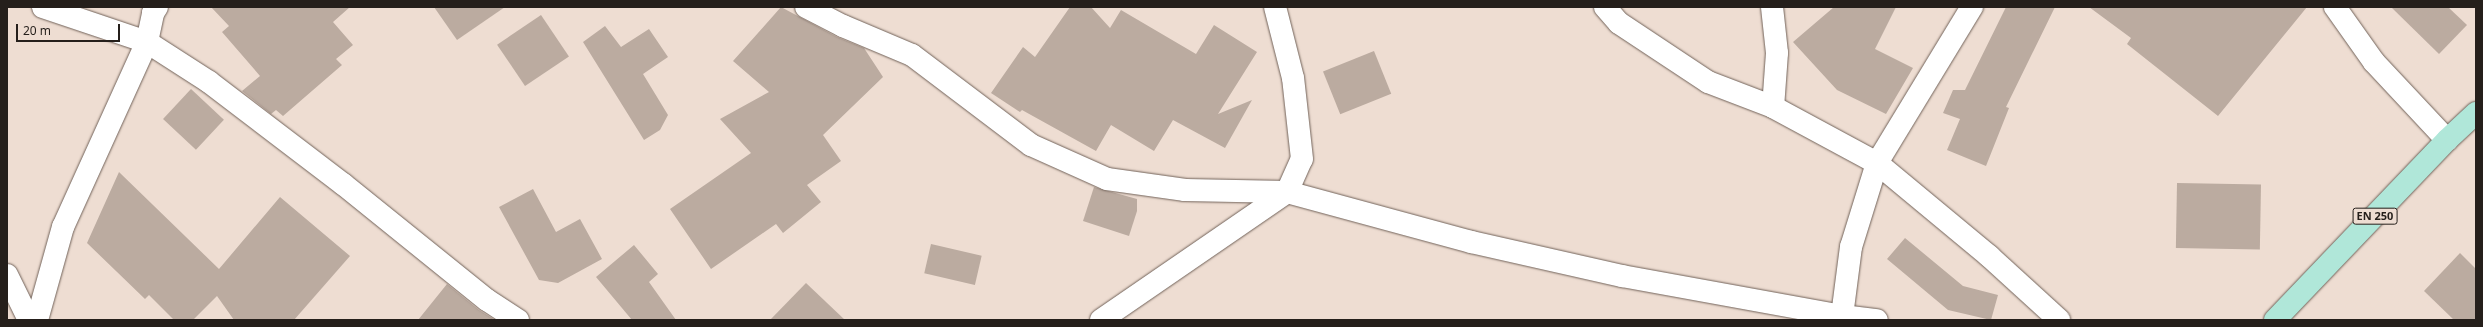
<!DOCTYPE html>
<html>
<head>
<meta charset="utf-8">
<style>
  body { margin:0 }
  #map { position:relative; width:2483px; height:327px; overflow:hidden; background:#eeddd2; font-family:"Noto Sans",sans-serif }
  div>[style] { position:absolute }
  .building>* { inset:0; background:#bbaba0; transform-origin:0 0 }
  .roads { filter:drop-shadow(0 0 1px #716259) drop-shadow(0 0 1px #716259) }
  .street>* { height:22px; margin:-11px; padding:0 11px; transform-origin:11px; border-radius:11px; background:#fff }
  .primary>* { height:22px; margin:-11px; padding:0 11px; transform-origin:11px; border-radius:11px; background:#b0e7d9 }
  span { translate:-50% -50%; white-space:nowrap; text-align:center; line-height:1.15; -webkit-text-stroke:3.5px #eeddd2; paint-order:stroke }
  .shield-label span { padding:1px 3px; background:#eeddd2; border:1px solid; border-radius:3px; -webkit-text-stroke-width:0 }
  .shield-label { font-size:11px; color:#251f1b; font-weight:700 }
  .frame { position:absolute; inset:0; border:8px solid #251f1b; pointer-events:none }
  .scale { position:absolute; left:16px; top:24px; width:104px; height:18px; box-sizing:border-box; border:2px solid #251f1b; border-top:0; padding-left:5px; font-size:12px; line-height:14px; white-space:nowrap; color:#251f1b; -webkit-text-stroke:3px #eeddd2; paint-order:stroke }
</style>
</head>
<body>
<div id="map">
  <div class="building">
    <div style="clip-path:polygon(211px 7px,350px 7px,333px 22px,353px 45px,336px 59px,342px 65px,283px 116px,276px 110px,271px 114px,242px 91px,260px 76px,222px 32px,229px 26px)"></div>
    <div style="clip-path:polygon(434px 7px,505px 7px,457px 40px)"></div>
    <div style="clip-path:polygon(781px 7px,837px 37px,864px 48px,883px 77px,823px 135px,841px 161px,807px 185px,821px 202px,783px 233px,776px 224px,711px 269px,670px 209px,751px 153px,720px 119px,769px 92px,733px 61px)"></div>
    <div style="clip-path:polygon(1070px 7px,1091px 7px,1110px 28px,1121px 10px,1196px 54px,1214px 25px,1257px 52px,1218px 114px,1252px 100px,1225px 148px,1173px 120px,1154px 151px,1111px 125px,1096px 151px,1022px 110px,1020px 112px,991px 93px,1023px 47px,1035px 57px)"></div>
    <div style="clip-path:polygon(1834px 7px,1896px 7px,1875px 49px,1913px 68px,1886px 114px,1837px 90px,1793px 42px)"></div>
    <div style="clip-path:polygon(2006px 7px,2055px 7px,2006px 107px,2009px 108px,1986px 166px,1947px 150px,1960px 119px,1943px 113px,1953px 90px,1965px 90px)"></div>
    <div style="clip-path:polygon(2089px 7px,2307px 7px,2218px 116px,2127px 44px,2131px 38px)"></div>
    <div style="clip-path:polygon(2391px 7px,2448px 7px,2467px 25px,2439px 54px)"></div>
    <div style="left:541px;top:15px;width:50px;height:53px;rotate:56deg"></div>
    <div style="clip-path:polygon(605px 26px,621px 47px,649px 29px,668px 57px,643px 74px,668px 115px,660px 130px,644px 140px,583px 42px)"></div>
    <div style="left:1374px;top:51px;width:46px;height:55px;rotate:68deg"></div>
    <div style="left:191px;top:89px;width:45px;height:41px;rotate:43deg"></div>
    <div style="clip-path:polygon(119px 172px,219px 269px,280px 197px,350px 256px,294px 320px,234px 320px,217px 296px,193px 320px,174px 320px,149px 295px,145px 299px,87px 243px)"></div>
    <div style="left:2177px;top:183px;width:84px;height:65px;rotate:1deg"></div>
    <div style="clip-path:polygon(1094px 187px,1137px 199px,1137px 211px,1129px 236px,1083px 221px)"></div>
    <div style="clip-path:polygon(533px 189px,556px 232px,580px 219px,602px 259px,558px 283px,539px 280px,499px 207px)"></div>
    <div style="clip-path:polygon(1905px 238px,1963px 286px,1998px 295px,1991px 320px,1948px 310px,1887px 259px)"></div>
    <div style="left:931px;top:244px;width:52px;height:30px;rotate:13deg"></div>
    <div style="clip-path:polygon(634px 245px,658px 274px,649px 282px,676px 320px,632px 320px,596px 277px)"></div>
    <div style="clip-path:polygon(2460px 253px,2476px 269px,2476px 320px,2454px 320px,2424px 291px)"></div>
    <div style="clip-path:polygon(806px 283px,845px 320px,770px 320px)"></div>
    <div style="clip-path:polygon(447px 284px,479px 310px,495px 320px,418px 320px)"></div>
  </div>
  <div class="roads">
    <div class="street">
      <div style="left:43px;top:7px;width:110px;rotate:18.6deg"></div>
      <div style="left:147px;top:42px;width:74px;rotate:32.8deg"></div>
      <div style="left:209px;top:82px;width:168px;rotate:37.3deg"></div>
      <div style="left:343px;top:184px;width:185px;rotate:38.9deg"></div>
      <div style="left:487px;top:300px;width:37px;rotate:33deg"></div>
      <div style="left:806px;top:7px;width:42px;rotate:27.2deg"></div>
      <div style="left:843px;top:26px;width:75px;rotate:22.8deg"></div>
      <div style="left:912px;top:55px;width:149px;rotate:37.1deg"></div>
      <div style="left:1031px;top:145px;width:83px;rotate:24.1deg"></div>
      <div style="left:1107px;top:179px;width:79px;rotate:8deg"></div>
      <div style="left:1185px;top:190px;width:102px;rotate:1.1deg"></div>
      <div style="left:1287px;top:192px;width:191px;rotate:15.2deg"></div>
      <div style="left:1471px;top:242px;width:155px;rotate:12.7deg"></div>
      <div style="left:1622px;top:276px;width:224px;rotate:10.3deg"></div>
      <div style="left:1842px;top:316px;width:35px;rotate:7deg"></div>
      <div style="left:1605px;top:7px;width:21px;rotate:49deg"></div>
      <div style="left:1619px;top:23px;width:107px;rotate:33.5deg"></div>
      <div style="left:1708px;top:82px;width:70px;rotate:21deg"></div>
      <div style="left:1773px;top:107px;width:118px;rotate:28.3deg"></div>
      <div style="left:1877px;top:163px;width:146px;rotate:39.7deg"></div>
      <div style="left:1989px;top:256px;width:95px;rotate:42.4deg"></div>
      <div style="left:1772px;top:7px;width:46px;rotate:83.8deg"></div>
      <div style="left:1777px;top:53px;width:54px;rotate:94.2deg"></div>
      <div style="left:2335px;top:7px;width:67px;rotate:54.7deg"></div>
      <div style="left:2374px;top:62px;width:107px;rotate:46.9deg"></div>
      <div style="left:7px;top:275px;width:50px;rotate:63.9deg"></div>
      <div style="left:1842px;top:316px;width:70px;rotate:-82.6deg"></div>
      <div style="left:1851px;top:247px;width:88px;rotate:-72.8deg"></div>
      <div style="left:1877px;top:163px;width:183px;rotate:-58.7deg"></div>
      <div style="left:37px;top:320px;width:97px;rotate:-74.4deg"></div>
      <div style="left:63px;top:227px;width:203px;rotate:-65.6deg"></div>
      <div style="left:147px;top:42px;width:30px;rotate:-78deg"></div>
      <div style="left:153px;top:13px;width:7px;rotate:-56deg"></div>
      <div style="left:1101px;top:320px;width:226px;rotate:-34.5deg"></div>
      <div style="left:1287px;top:192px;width:36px;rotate:-66deg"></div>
      <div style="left:1302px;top:159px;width:81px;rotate:-96.3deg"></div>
      <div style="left:1293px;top:78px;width:73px;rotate:-104.2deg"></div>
    </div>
    <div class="primary">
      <div style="left:2275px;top:320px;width:249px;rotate:-46.3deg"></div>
      <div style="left:2447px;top:140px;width:40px;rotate:-43deg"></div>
    </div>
  </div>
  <div class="shield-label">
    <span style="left:2375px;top:216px">EN 250</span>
  </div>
  <div class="frame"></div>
  <div class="scale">20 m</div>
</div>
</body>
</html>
